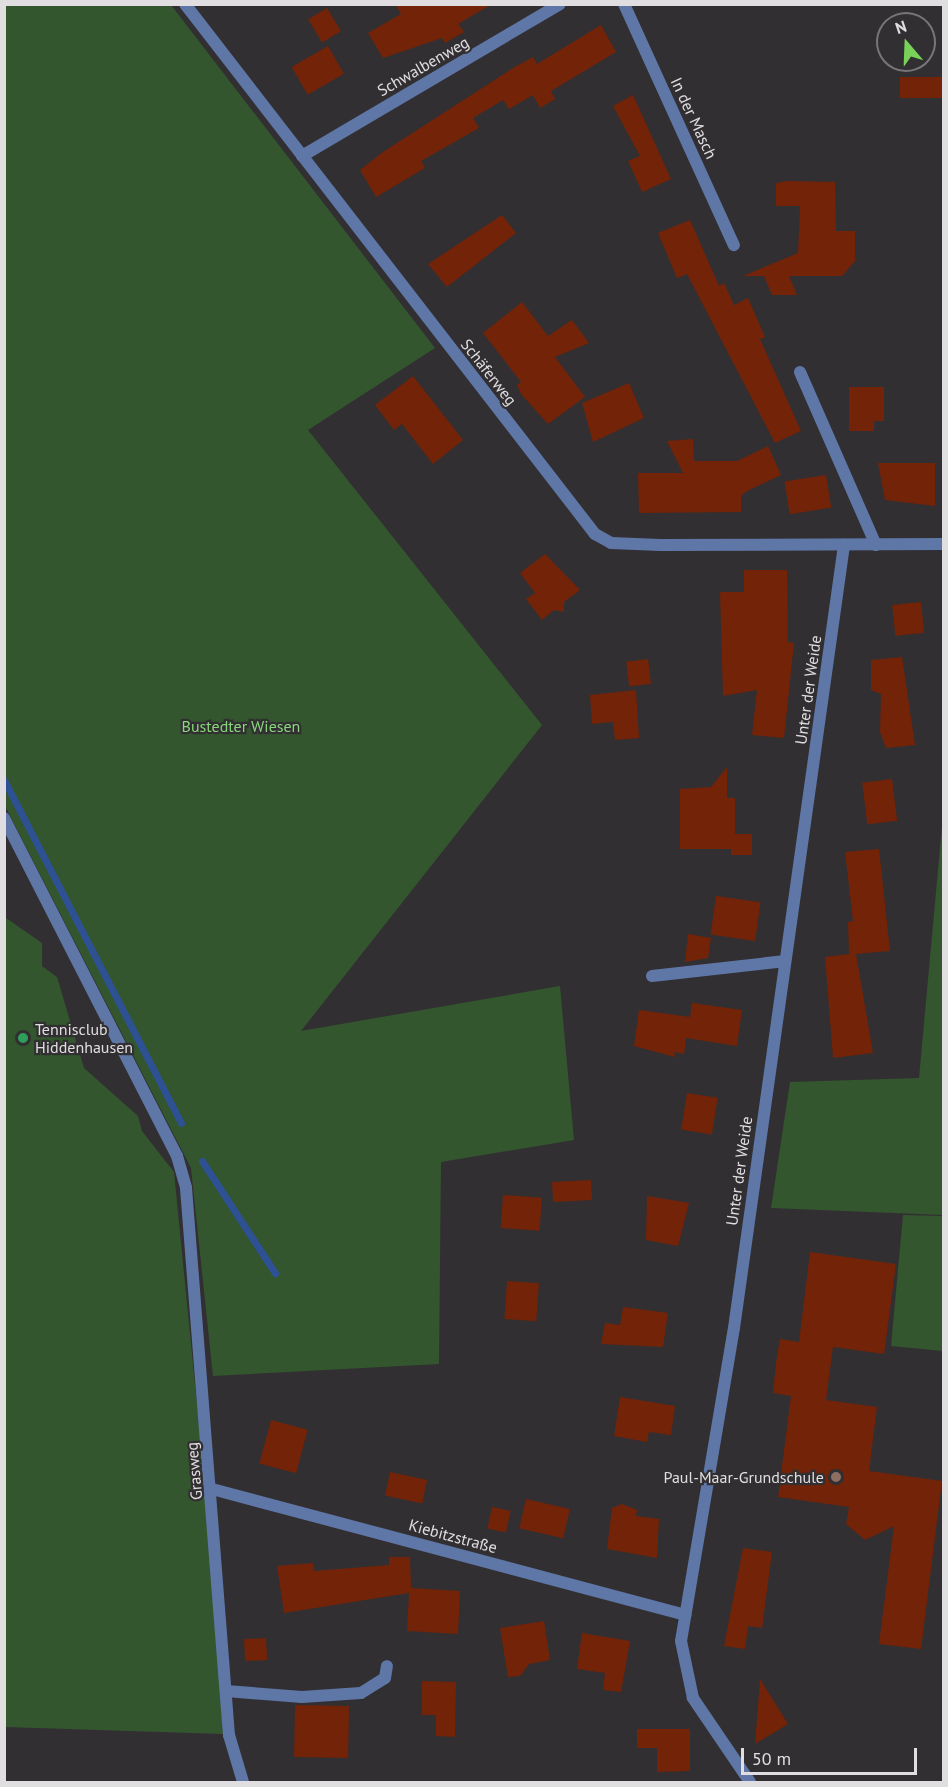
<!DOCTYPE html>
<html>
<head>
<meta charset="utf-8">
<style>
  body { margin:0 }
  #map { position:relative; width:948px; height:1787px; overflow:hidden; background:#322f32; font-family:"PT Sans",sans-serif }
  div>[style] { position:absolute }
  .green>* { inset:0; background:#33562e }
  .stream>* { height:7px; margin:-3.5px; padding:0 3.5px; transform-origin:3.5px; border-radius:3.5px; background:#2e5194 }
  .building>* { inset:0; background:#732307; transform-origin:0 0 }
  .lane>* { height:12px; margin:-6px; padding:0 6px; transform-origin:6px; border-radius:6px; background:#5e77a7 }
  .street>* { height:12px; margin:-6px; padding:0 6px; transform-origin:6px; border-radius:6px; background:#5e77a7 }
  .dots>* { width:16px; height:16px; translate:-50% -50%; box-sizing:border-box; border:3px solid #322f32; border-radius:50% }
  span { translate:-50% -50%; white-space:nowrap; text-align:center; line-height:1.15; -webkit-text-stroke:4.5px #322f32; paint-order:stroke }
  .street-label { font-size:16px; color:#e0dee0 }
  .park-label { font-size:16px; color:#88d77b }
  .poi-label { font-size:16px; color:#e0dee0 }
  .left { translate:0 -50%; text-align:left }
  .right { translate:-100% -50%; text-align:right }
  .frame { position:absolute; inset:0; border:6px solid #e0dee0; pointer-events:none }
  .north { position:absolute; left:876px; top:12px; width:60px; height:60px; box-sizing:border-box; background:#322f32; border:2px solid #787578; border-radius:50%; rotate:341deg; font-size:16px; font-weight:700; line-height:24px; text-align:center; color:#e0dee0 }
  .north::after { content:''; display:block; margin:auto; width:21px; height:27px; background:#78d158; clip-path:polygon(50% 0,100% 100%,50% 72%,0 100%) }
  .scale { position:absolute; left:741px; top:1748px; width:176px; height:27px; box-sizing:border-box; border:3px solid #e0dee0; border-top:0; padding-left:8px; font-size:18px; line-height:21px; white-space:nowrap; color:#e0dee0; -webkit-text-stroke:4px #322f32; paint-order:stroke }
</style>
</head>
<body>
<div id="map">
  <div class="green">
    <div style="clip-path:polygon(5px 4px,171px 5px,435px 348px,308px 430px,542px 725px,301px 1031px,560px 986px,574px 1140px,441px 1162px,439px 1364px,213px 1376px,191px 1168px,5px 806px)"></div>
    <div style="clip-path:polygon(943px 815px,943px 1215px,771px 1208px,790px 1082px,919px 1078px)"></div>
    <div style="clip-path:polygon(4px 829px,6px 918px,42px 943px,42px 966px,57px 977px,84px 1068px,138px 1116px,142px 1131px,174px 1172px,210px 1536px,223px 1734px,5px 1727px)"></div>
    <div style="clip-path:polygon(903px 1215px,943px 1216px,943px 1351px,891px 1346px)"></div>
  </div>
  <div class="stream">
    <div style="left:4px;top:780px;width:386px;rotate:62.7deg"></div>
    <div style="left:202px;top:1161px;width:134px;rotate:56.9deg"></div>
  </div>
  <div class="building">
    <div style="clip-path:polygon(395px 4px,492px 4px,458px 24px,464px 32px,445px 43px,442px 38px,383px 58px,368px 33px,401px 14px)"></div>
    <div style="left:327px;top:8px;width:27px;height:22px;rotate:59deg"></div>
    <div style="clip-path:polygon(601px 25px,616px 52px,551px 91px,555px 99px,540px 108px,533px 95px,509px 109px,503px 100px,473px 118px,479px 128px,421px 161px,425px 168px,376px 197px,360px 170px,383px 152px,513px 68px,533px 57px,537px 64px)"></div>
    <div style="left:328px;top:46px;width:32px;height:42px;rotate:60deg"></div>
    <div style="left:944px;top:77px;width:21px;height:44px;rotate:90deg"></div>
    <div style="clip-path:polygon(633px 95px,671px 179px,642px 192px,628px 161px,640px 156px,613px 106px)"></div>
    <div style="clip-path:polygon(788px 181px,835px 182px,836px 231px,855px 231px,855px 261px,842px 276px,789px 276px,797px 295px,772px 295px,764px 276px,743px 276px,798px 253px,800px 206px,776px 206px,776px 183px)"></div>
    <div style="clip-path:polygon(502px 215px,516px 233px,447px 287px,428px 264px)"></div>
    <div style="clip-path:polygon(690px 220px,719px 286px,724px 283px,734px 305px,748px 298px,765px 337px,760px 339px,801px 431px,775px 443px,687px 274px,677px 278px,658px 233px)"></div>
    <div style="clip-path:polygon(522px 302px,548px 336px,572px 320px,589px 343px,555px 357px,585px 397px,548px 424px,521px 394px,517px 385px,521px 382px,483px 333px)"></div>
    <div style="clip-path:polygon(413px 376px,463px 440px,433px 464px,402px 424px,394px 430px,375px 405px)"></div>
    <div style="clip-path:polygon(629px 383px,644px 418px,593px 442px,582px 403px)"></div>
    <div style="clip-path:polygon(849px 387px,884px 387px,884px 421px,874px 421px,874px 431px,849px 431px)"></div>
    <div style="clip-path:polygon(693px 439px,694px 461px,737px 461px,768px 446px,781px 475px,747px 491px,741px 496px,741px 512px,639px 513px,638px 473px,683px 473px,667px 441px)"></div>
    <div style="clip-path:polygon(878px 463px,935px 463px,935px 506px,885px 500px)"></div>
    <div style="left:826px;top:475px;width:33px;height:42px;rotate:81deg"></div>
    <div style="clip-path:polygon(545px 554px,580px 590px,564px 602px,564px 612px,554px 610px,542px 620px,526px 599px,535px 593px,520px 573px)"></div>
    <div style="clip-path:polygon(744px 570px,787px 570px,788px 642px,794px 643px,784px 738px,752px 735px,757px 690px,723px 696px,720px 592px,744px 592px)"></div>
    <div style="left:921px;top:602px;width:31px;height:29px;rotate:84deg"></div>
    <div style="clip-path:polygon(902px 657px,915px 745px,886px 748px,880px 732px,881px 694px,871px 690px,871px 660px)"></div>
    <div style="left:648px;top:659px;width:25px;height:22px;rotate:83deg"></div>
    <div style="clip-path:polygon(636px 690px,639px 738px,615px 740px,613px 722px,592px 724px,590px 695px)"></div>
    <div style="clip-path:polygon(727px 767px,727px 798px,735px 798px,735px 834px,752px 834px,752px 855px,731px 855px,731px 849px,680px 849px,680px 789px,711px 787px)"></div>
    <div style="left:892px;top:779px;width:42px;height:30px;rotate:83deg"></div>
    <div style="clip-path:polygon(879px 849px,890px 951px,856px 954px,873px 1053px,833px 1058px,825px 957px,849px 954px,848px 922px,853px 921px,845px 852px)"></div>
    <div style="left:716px;top:896px;width:45px;height:39px;rotate:8deg"></div>
    <div style="clip-path:polygon(688px 934px,711px 938px,708px 958px,685px 962px)"></div>
    <div style="clip-path:polygon(692px 1003px,742px 1010px,737px 1046px,686px 1038px,684px 1054px,674px 1052px,675px 1057px,634px 1046px,639px 1010px,690px 1017px)"></div>
    <div style="left:687px;top:1093px;width:31px;height:37px;rotate:9deg"></div>
    <div style="left:591px;top:1180px;width:20px;height:39px;rotate:87deg"></div>
    <div style="left:503px;top:1195px;width:39px;height:33px;rotate:4deg"></div>
    <div style="clip-path:polygon(647px 1196px,689px 1203px,678px 1246px,646px 1240px)"></div>
    <div style="clip-path:polygon(810px 1252px,896px 1264px,884px 1354px,833px 1347px,826px 1400px,877px 1407px,869px 1471px,942px 1481px,921px 1649px,879px 1644px,894px 1526px,865px 1540px,846px 1524px,849px 1507px,778px 1497px,791px 1396px,773px 1393px,776px 1363px,780px 1339px,799px 1342px)"></div>
    <div style="left:507px;top:1281px;width:32px;height:38px;rotate:4deg"></div>
    <div style="clip-path:polygon(623px 1307px,668px 1313px,663px 1347px,601px 1344px,605px 1323px,620px 1325px)"></div>
    <div style="clip-path:polygon(620px 1397px,675px 1406px,671px 1435px,649px 1432px,647px 1442px,614px 1436px)"></div>
    <div style="left:271px;top:1420px;width:38px;height:45px;rotate:15deg"></div>
    <div style="left:390px;top:1472px;width:38px;height:24px;rotate:12deg"></div>
    <div style="left:526px;top:1499px;width:45px;height:30px;rotate:13deg"></div>
    <div style="clip-path:polygon(622px 1504px,637px 1510px,636px 1516px,659px 1519px,657px 1558px,607px 1549px,612px 1508px)"></div>
    <div style="left:492px;top:1507px;width:19px;height:22px;rotate:12deg"></div>
    <div style="clip-path:polygon(743px 1548px,772px 1552px,762px 1628px,748px 1626px,745px 1649px,724px 1646px)"></div>
    <div style="clip-path:polygon(389px 1557px,410px 1557px,411px 1588px,460px 1591px,458px 1634px,407px 1631px,409px 1593px,284px 1613px,277px 1566px,313px 1563px,314px 1571px,389px 1565px)"></div>
    <div style="clip-path:polygon(544px 1621px,550px 1660px,529px 1664px,520px 1676px,508px 1677px,500px 1628px)"></div>
    <div style="clip-path:polygon(582px 1633px,630px 1641px,621px 1692px,603px 1690px,605px 1673px,577px 1669px)"></div>
    <div style="left:266px;top:1638px;width:22px;height:22px;rotate:87deg"></div>
    <div style="clip-path:polygon(760px 1679px,788px 1724px,755px 1744px)"></div>
    <div style="clip-path:polygon(422px 1681px,456px 1682px,455px 1737px,436px 1736px,436px 1715px,422px 1715px)"></div>
    <div style="left:295px;top:1705px;width:54px;height:52px;rotate:1deg"></div>
    <div style="clip-path:polygon(637px 1729px,690px 1729px,690px 1771px,657px 1772px,657px 1748px,637px 1748px)"></div>
  </div>
  <div class="lane">
    <div style="left:4px;top:818px;width:380px;rotate:62.9deg"></div>
    <div style="left:652px;top:976px;width:134px;rotate:-6.4deg"></div>
    <div style="left:226px;top:1691px;width:76px;rotate:4.5deg"></div>
    <div style="left:302px;top:1697px;width:59px;rotate:-3.9deg"></div>
    <div style="left:361px;top:1693px;width:28px;rotate:-32deg"></div>
    <div style="left:385px;top:1678px;width:12px;rotate:-81deg"></div>
  </div>
  <div class="street">
    <div style="left:185px;top:4px;width:670px;rotate:52.28deg"></div>
    <div style="left:595px;top:534px;width:18px;rotate:29deg"></div>
    <div style="left:611px;top:543px;width:49px;rotate:2.3deg"></div>
    <div style="left:660px;top:545px;width:284px;rotate:-0.2deg"></div>
    <div style="left:624px;top:4px;width:265px;rotate:65.5deg"></div>
    <div style="left:302px;top:156px;width:299px;rotate:-30.5deg"></div>
    <div style="left:800px;top:372px;width:189px;rotate:66.3deg"></div>
    <div style="left:177px;top:1156px;width:33px;rotate:74deg"></div>
    <div style="left:186px;top:1188px;width:549px;rotate:85.51deg"></div>
    <div style="left:229px;top:1735px;width:49px;rotate:73.4deg"></div>
    <div style="left:212px;top:1489px;width:490px;rotate:14.9deg"></div>
    <div style="left:750px;top:1782px;width:102px;rotate:-124.2deg"></div>
    <div style="left:693px;top:1698px;width:58px;rotate:-101.9deg"></div>
    <div style="left:681px;top:1641px;width:317px;rotate:-80.4deg"></div>
    <div style="left:734px;top:1328px;width:791px;rotate:-82deg"></div>
  </div>
  <div class="dots">
    <div style="left:23px;top:1038px;background:#2e9e5b"></div>
    <div style="left:836px;top:1477px;background:#8d6e63"></div>
  </div>
  <div class="street-label">
    <span style="left:423px;top:66px;rotate:-30deg">Schwalbenweg</span>
    <span style="left:694px;top:118px;rotate:65deg">In der Masch</span>
    <span style="left:489px;top:372px;rotate:52deg">Schäferweg</span>
    <span style="left:808px;top:690px;rotate:-82deg">Unter der Weide</span>
    <span style="left:739px;top:1171px;rotate:-82deg">Unter der Weide</span>
    <span style="left:194px;top:1471px;rotate:-95deg">Grasweg</span>
    <span style="left:453px;top:1536px;rotate:15deg">Kiebitzstraße</span>
  </div>
  <div class="park-label">
    <span style="left:241px;top:726px">Bustedter Wiesen</span>
  </div>
  <div class="poi-label">
    <span class="left" style="left:35px;top:1038px">Tennisclub<br>Hiddenhausen</span>
    <span class="right" style="left:824px;top:1477px">Paul-Maar-Grundschule</span>
  </div>
  <div class="frame"></div>
  <div class="north">N</div>
  <div class="scale">50 m</div>
</div>
</body>
</html>
